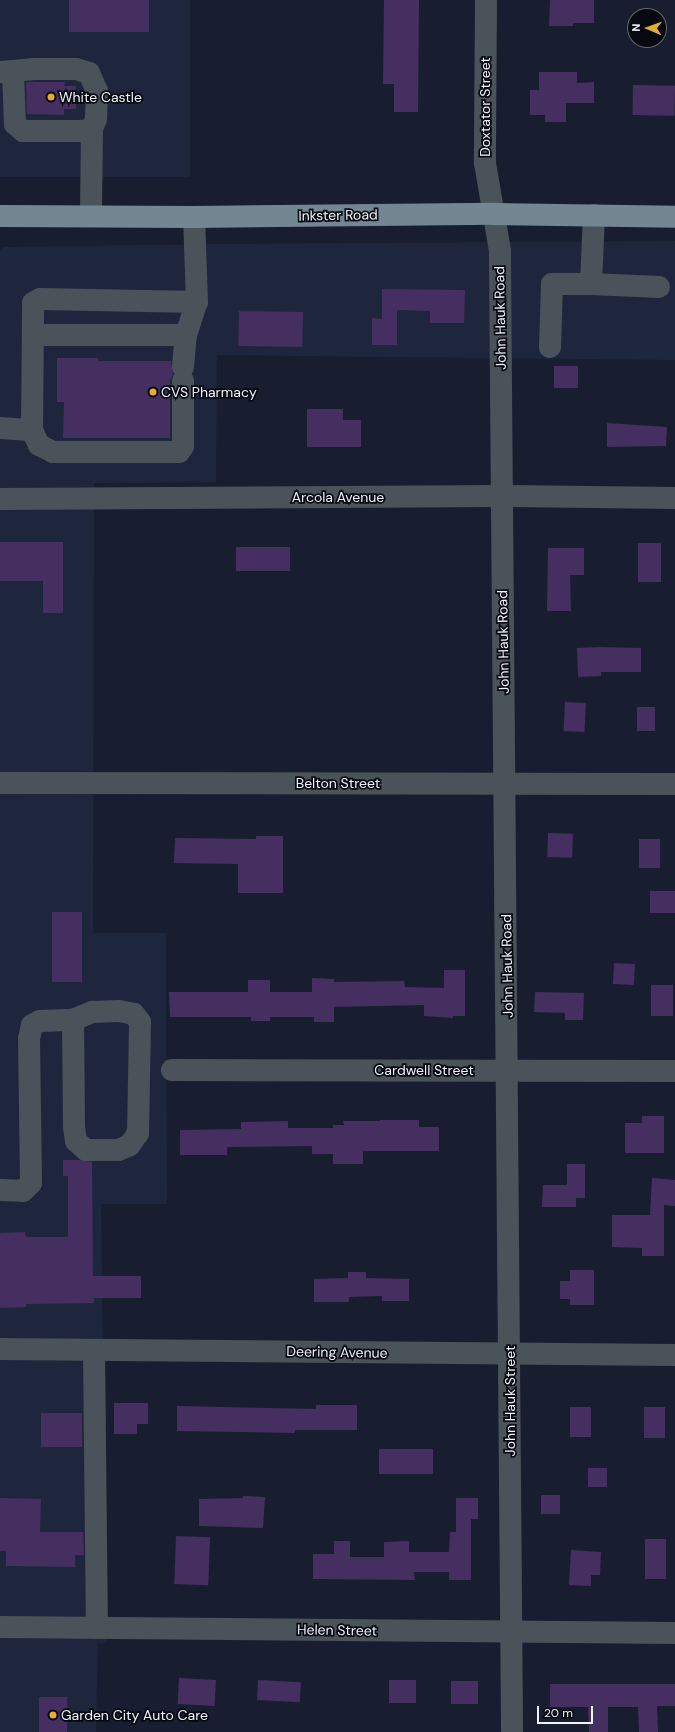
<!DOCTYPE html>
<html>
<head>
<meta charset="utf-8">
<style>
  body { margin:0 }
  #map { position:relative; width:675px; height:1732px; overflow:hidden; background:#181e2f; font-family:"DM Sans",sans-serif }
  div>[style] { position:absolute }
  .built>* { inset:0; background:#1e263d; transform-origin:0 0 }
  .building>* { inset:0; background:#452f60; transform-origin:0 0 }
  .minor>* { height:22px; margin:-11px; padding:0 11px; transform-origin:11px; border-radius:11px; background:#4a5359 }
  .major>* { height:22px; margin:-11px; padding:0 11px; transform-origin:11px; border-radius:11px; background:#738793 }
  .dots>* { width:11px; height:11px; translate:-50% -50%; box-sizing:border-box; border:2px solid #060910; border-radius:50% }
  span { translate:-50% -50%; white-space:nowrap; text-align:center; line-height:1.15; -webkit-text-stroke:3.5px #060910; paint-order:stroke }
  .poi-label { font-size:14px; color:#eff3fd }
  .left { translate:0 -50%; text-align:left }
  .street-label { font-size:14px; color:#eff3fd }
  .north { position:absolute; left:627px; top:8px; width:40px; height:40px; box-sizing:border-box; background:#060910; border:1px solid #63676f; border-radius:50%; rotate:272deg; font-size:11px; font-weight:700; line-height:16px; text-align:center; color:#eff3fd }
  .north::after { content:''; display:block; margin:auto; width:14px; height:18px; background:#e5ad35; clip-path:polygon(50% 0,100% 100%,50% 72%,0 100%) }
  .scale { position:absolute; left:537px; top:1706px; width:56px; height:18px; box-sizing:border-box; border:2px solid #eff3fd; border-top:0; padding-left:5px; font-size:12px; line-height:14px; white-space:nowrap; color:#eff3fd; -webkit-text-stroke:3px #060910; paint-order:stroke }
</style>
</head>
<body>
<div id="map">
  <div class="built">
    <div style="left:0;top:0;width:190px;height:177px"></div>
    <div style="clip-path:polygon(675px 241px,675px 360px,217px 355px,216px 482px,94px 483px,93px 933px,166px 933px,167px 1204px,101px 1204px,107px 1643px,98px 1644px,96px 1732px,0 1732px,0 250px,3px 247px,212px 244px)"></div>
  </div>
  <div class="building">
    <div style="left:69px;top:0;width:80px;height:32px"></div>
    <div style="clip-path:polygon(384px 0,419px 0,418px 112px,394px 112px,394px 84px,383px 84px)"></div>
    <div style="clip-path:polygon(550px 0,594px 0,594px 23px,573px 23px,573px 26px,549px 26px)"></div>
    <div style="clip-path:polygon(539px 72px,577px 72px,577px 83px,594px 82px,594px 103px,566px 103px,566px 122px,545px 122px,545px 115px,530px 115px,530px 90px,539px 90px)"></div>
    <div style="clip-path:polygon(26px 82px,65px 82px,64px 86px,76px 86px,76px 109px,64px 109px,64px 115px,27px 114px)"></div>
    <div style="left:633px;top:85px;width:42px;height:30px;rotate:1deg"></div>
    <div style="clip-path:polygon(382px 289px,465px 290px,464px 323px,430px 323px,430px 311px,397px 310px,397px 345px,372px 345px,372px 318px,382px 319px)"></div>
    <div style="left:239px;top:311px;width:64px;height:35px;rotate:1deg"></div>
    <div style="clip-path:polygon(57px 358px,98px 358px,98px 361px,171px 361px,173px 374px,170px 381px,170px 438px,63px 438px,64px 402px,57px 402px)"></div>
    <div style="left:554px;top:366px;width:24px;height:22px"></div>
    <div style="clip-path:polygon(307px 409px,343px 409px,343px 420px,361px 420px,361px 447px,307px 447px)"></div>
    <div style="clip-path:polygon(607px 423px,667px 427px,666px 446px,607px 447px)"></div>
    <div style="clip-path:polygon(0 542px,63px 542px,63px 613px,43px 613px,43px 581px,0 581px)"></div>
    <div style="left:638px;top:543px;width:23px;height:39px"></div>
    <div style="left:236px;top:547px;width:54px;height:24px"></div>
    <div style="clip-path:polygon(548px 548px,584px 548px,584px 575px,570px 575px,571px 611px,547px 611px)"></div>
    <div style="clip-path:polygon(601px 647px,641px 648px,641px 672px,601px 672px,601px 676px,578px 677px,577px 648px)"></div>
    <div style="left:565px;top:702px;width:21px;height:29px;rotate:3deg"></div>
    <div style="left:637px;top:707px;width:18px;height:24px"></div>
    <div style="left:548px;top:833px;width:25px;height:24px;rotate:2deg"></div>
    <div style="clip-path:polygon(256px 836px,283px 836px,283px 893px,238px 893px,238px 864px,174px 863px,175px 838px,256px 839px)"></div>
    <div style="left:639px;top:839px;width:21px;height:29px"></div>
    <div style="left:650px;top:891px;width:25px;height:22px"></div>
    <div style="left:82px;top:912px;width:70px;height:30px;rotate:90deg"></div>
    <div style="left:614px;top:963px;width:21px;height:21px;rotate:3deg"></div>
    <div style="clip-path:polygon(444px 970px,465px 970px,465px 1016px,453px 1016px,453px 1018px,424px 1016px,424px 1005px,334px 1007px,334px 1022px,314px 1022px,314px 1017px,270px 1017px,270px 1021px,251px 1021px,251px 1017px,170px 1017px,169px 992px,248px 992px,248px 980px,270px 980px,270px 992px,312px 992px,312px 978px,334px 979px,334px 982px,404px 981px,405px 987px,444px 988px)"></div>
    <div style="left:651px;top:985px;width:22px;height:31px"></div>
    <div style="clip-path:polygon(535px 992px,584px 993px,583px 1020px,565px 1020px,565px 1013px,534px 1012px)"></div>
    <div style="clip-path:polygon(642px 1116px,664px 1116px,664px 1153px,625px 1153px,625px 1123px,642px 1123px)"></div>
    <div style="clip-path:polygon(380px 1120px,419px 1120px,419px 1127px,439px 1127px,439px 1151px,363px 1151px,363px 1164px,333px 1164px,333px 1154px,312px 1154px,312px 1146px,227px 1147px,227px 1155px,180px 1155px,180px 1130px,241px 1129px,241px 1122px,288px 1121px,288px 1128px,333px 1128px,333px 1125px,344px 1125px,343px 1121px,380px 1121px)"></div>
    <div style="clip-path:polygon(63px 1160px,80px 1160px,92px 1162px,93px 1276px,141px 1276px,141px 1298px,94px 1298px,94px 1303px,26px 1304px,26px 1307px,0 1308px,0 1233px,25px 1232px,26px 1237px,68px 1237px,68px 1176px,63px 1176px)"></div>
    <div style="clip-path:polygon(567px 1164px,585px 1164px,585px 1198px,576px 1198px,576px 1207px,542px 1207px,543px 1185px,567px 1185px)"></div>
    <div style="clip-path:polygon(652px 1178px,675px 1180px,675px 1206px,664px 1205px,664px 1256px,642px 1256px,642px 1248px,612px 1247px,612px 1215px,650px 1215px)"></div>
    <div style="clip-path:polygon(570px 1270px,594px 1270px,594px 1305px,570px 1305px,570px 1299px,560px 1299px,560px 1281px,570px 1281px)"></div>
    <div style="clip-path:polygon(348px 1272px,366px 1272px,366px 1278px,409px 1279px,409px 1301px,382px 1301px,382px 1296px,349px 1297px,349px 1302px,314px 1302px,314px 1279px,348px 1278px)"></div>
    <div style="clip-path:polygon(114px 1403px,148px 1403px,148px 1424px,137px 1424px,137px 1434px,114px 1434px)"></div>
    <div style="clip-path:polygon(316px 1405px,357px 1405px,357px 1430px,295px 1430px,295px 1433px,177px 1431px,177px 1406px,316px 1409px)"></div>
    <div style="left:570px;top:1407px;width:21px;height:30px"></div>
    <div style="left:644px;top:1407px;width:21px;height:31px"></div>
    <div style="left:41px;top:1413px;width:41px;height:34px"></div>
    <div style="left:379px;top:1449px;width:54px;height:25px"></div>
    <div style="left:588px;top:1468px;width:19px;height:19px"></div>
    <div style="left:560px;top:1495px;width:19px;height:19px;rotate:90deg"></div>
    <div style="clip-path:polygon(243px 1496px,265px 1497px,263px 1528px,199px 1526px,199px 1499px,243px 1498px)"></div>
    <div style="clip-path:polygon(0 1498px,41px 1499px,40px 1532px,83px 1532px,84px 1555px,75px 1555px,75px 1567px,6px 1566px,6px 1551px,0 1551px)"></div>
    <div style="clip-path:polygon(456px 1498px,478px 1498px,478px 1519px,471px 1519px,471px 1580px,449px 1580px,449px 1572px,414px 1572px,415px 1580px,313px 1579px,313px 1554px,334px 1554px,334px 1541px,350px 1541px,350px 1557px,384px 1557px,384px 1542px,409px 1541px,409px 1552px,449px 1552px,450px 1532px,456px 1532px)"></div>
    <div style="left:176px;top:1536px;width:34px;height:48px;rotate:2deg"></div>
    <div style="left:645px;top:1539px;width:21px;height:40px"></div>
    <div style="clip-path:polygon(571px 1550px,601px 1552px,600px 1575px,591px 1575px,591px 1586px,569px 1585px)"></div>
    <div style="left:179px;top:1678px;width:37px;height:26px;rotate:3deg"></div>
    <div style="left:258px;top:1680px;width:43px;height:20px;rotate:3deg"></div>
    <div style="left:389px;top:1680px;width:27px;height:23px"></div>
    <div style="left:451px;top:1681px;width:27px;height:23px"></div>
    <div style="clip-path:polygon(550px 1684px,675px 1684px,675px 1706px,657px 1706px,658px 1732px,639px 1732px,638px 1707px,608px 1707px,608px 1732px,589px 1732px,588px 1707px,550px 1707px)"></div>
    <div style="left:39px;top:1697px;width:28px;height:35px"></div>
  </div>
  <div class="minor">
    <div style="left:486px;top:0;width:163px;rotate:90.4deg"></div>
    <div style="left:485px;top:163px;width:89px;rotate:80.3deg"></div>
    <div style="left:500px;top:251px;width:12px;rotate:90deg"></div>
    <div style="left:500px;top:263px;width:1469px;rotate:89.53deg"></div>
    <div style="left:0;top:72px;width:32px;rotate:-5deg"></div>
    <div style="left:32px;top:69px;width:44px"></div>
    <div style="left:76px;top:69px;width:14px;rotate:17deg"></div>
    <div style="left:89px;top:73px;width:20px;rotate:66deg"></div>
    <div style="left:97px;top:91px;width:28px;rotate:92deg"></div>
    <div style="left:96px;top:119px;width:11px;rotate:112deg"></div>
    <div style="left:92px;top:129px;width:87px;rotate:90.7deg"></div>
    <div style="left:13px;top:72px;width:52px;rotate:87.8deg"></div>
    <div style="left:15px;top:124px;width:11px;rotate:41deg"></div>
    <div style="left:23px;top:131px;width:58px"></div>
    <div style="left:81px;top:131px;width:11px;rotate:-10deg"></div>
    <div style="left:594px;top:215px;width:69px;rotate:92.5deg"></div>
    <div style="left:591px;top:284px;width:68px;rotate:2.5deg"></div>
    <div style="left:33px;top:335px;width:153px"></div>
    <div style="left:550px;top:347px;width:63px;rotate:-88.2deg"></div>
    <div style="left:552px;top:284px;width:39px"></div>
    <div style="left:183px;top:367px;width:32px;rotate:-85deg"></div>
    <div style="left:186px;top:335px;width:35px;rotate:-72deg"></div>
    <div style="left:197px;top:302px;width:85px;rotate:-92deg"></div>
    <div style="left:183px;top:381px;width:65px;rotate:90deg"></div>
    <div style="left:183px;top:446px;width:7px;rotate:124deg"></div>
    <div style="left:179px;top:452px;width:126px;rotate:180deg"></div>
    <div style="left:53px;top:452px;width:16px;rotate:-153deg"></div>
    <div style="left:39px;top:445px;width:17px;rotate:-115deg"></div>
    <div style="left:32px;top:430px;width:127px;rotate:-89.5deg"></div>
    <div style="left:33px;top:303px;width:8px;rotate:-30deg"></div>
    <div style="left:40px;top:299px;width:157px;rotate:1.1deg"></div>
    <div style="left:0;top:428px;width:32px;rotate:4deg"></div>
    <div style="left:0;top:499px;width:502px;rotate:-0.34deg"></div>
    <div style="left:502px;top:496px;width:173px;rotate:0.7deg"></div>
    <div style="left:0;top:783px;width:675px;rotate:0.08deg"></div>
    <div style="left:172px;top:1070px;width:503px;rotate:0.11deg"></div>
    <div style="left:0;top:1190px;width:23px;rotate:2deg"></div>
    <div style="left:23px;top:1191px;width:11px;rotate:-45deg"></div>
    <div style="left:31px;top:1183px;width:144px;rotate:-90.8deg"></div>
    <div style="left:29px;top:1039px;width:14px;rotate:-78deg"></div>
    <div style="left:32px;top:1025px;width:9px;rotate:-27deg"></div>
    <div style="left:40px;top:1021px;width:33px;rotate:-2deg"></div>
    <div style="left:73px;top:1020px;width:21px;rotate:-23deg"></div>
    <div style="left:92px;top:1012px;width:27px;rotate:-2deg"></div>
    <div style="left:119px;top:1011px;width:15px;rotate:11deg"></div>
    <div style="left:134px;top:1014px;width:10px;rotate:53deg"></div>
    <div style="left:140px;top:1022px;width:111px;rotate:91deg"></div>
    <div style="left:138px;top:1133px;width:14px;rotate:124deg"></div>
    <div style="left:130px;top:1145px;width:13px;rotate:157deg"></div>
    <div style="left:118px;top:1150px;width:32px;rotate:180deg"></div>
    <div style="left:86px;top:1150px;width:13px;rotate:-138deg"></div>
    <div style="left:76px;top:1141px;width:15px;rotate:-98deg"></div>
    <div style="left:74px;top:1126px;width:106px;rotate:-90.5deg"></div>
    <div style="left:0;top:1349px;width:675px;rotate:0.51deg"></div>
    <div style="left:94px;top:1350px;width:278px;rotate:89.4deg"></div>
    <div style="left:0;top:1627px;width:675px;rotate:0.51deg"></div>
  </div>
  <div class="major">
    <div style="left:0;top:216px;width:194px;rotate:0.3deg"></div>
    <div style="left:194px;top:217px;width:300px;rotate:-0.6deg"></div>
    <div style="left:494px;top:214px;width:181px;rotate:0.9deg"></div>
  </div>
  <div class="dots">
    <div style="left:51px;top:97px;background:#e5ad35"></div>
    <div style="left:153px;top:392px;background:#e5ad35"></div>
    <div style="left:53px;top:1715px;background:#e5ad35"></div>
  </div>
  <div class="poi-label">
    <span class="left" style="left:59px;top:97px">White Castle</span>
    <span class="left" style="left:161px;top:392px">CVS Pharmacy</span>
    <span class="left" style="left:61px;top:1715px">Garden City Auto Care</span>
  </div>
  <div class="street-label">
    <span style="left:485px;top:107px;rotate:-90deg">Doxtator Street</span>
    <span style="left:338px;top:215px;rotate:-1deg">Inkster Road</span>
    <span style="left:500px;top:318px;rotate:-91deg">John Hauk Road</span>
    <span style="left:338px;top:497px">Arcola Avenue</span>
    <span style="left:503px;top:642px;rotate:-91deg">John Hauk Road</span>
    <span style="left:338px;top:783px">Belton Street</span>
    <span style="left:507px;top:966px;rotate:-91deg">John Hauk Road</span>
    <span style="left:424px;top:1070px">Cardwell Street</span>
    <span style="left:337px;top:1352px;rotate:1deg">Deering Avenue</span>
    <span style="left:510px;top:1401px;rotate:-90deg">John Hauk Street</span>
    <span style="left:337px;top:1630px;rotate:1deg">Helen Street</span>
  </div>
  <div class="north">N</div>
  <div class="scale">20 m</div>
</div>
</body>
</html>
